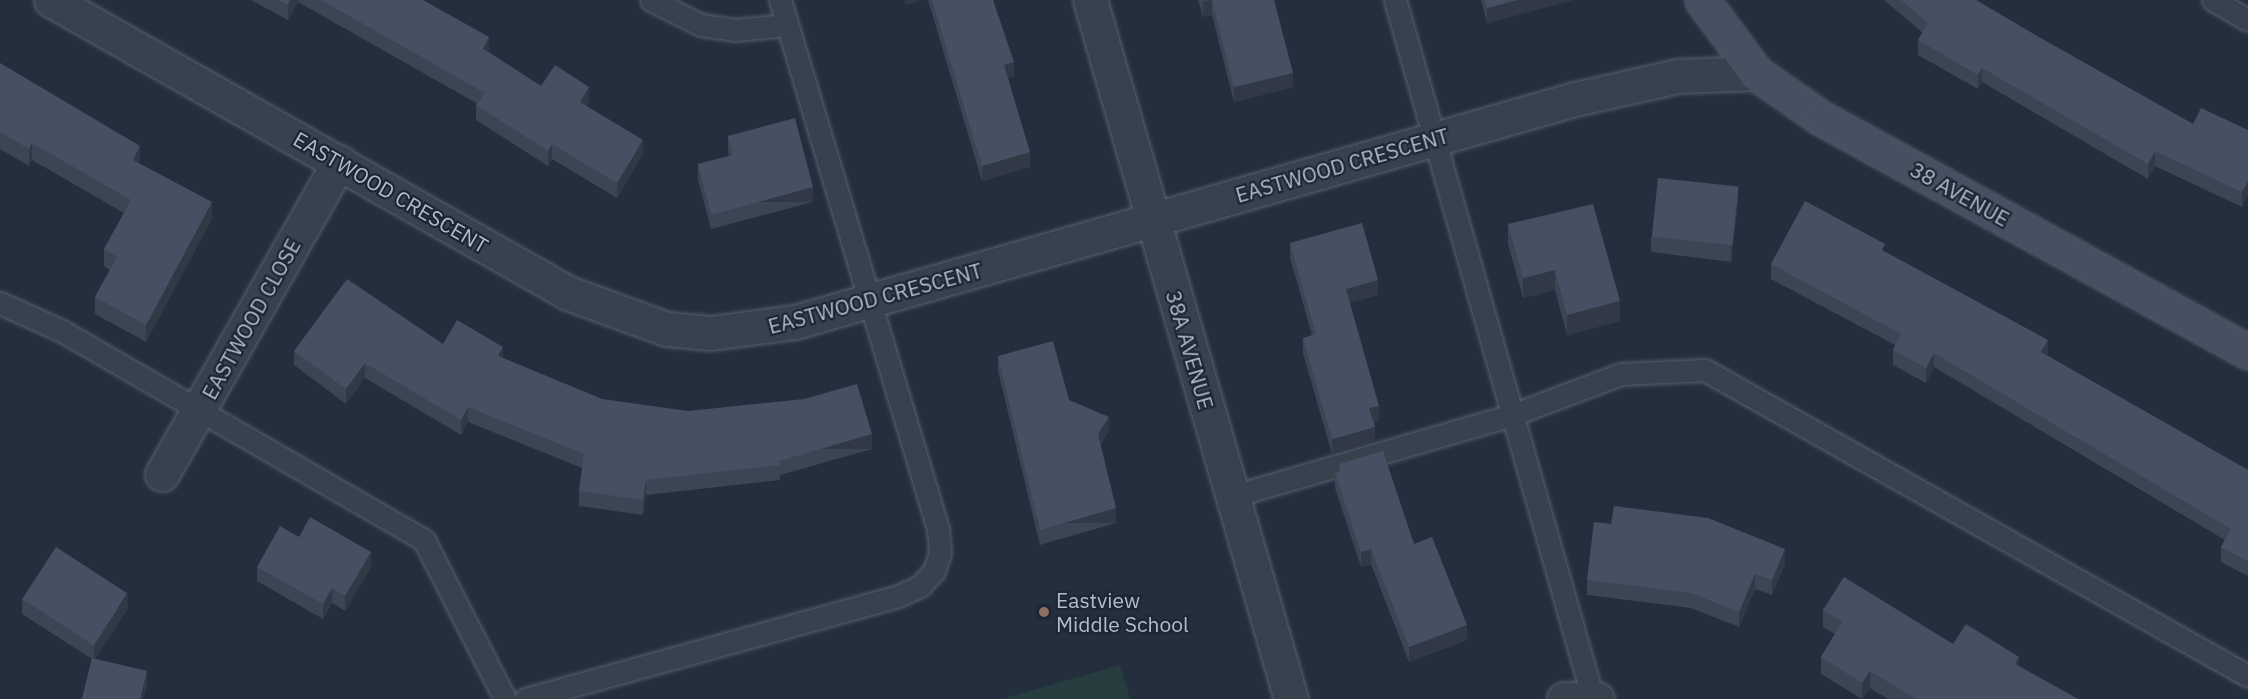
<!DOCTYPE html>
<html>
<head>
<meta charset="utf-8">
<style>
  body { margin:0 }
  #map { position:relative; width:2248px; height:699px; overflow:hidden; background:#242f3e; font-family:"IBM Plex Sans",sans-serif }
  div>[style] { position:absolute }
  .green>* { inset:0; background:#263c3f }
  .roads { filter:drop-shadow(0 0 2px #565f6c) drop-shadow(0 0 2px #565f6c) }
  .lane>* { height:21px; margin:-10.5px; padding:0 10.5px; transform-origin:10.5px; border-radius:10.5px; background:#38414e }
  .street>* { height:33px; margin:-16.5px; padding:0 16.5px; transform-origin:16.5px; border-radius:16.5px; background:#38414e }
  .secondary>* { height:33px; margin:-16.5px; padding:0 16.5px; transform-origin:16.5px; border-radius:16.5px; background:#465061 }
  .wall>* { inset:0; background:#3b4654 }
  .shaded-wall>* { inset:0; background:#303945; transform-origin:0 0 }
  .building>* { inset:0; background:#455162; transform-origin:0 0 }
  .dots>* { width:16px; height:16px; translate:-50% -50%; box-sizing:border-box; border:3px solid #1d2633; border-radius:50% }
  span { translate:-50% -50%; white-space:nowrap; text-align:center; line-height:1.15; -webkit-text-stroke:4.5px #1d2633; paint-order:stroke }
  .street-label { font-size:21px; color:#b4bcc9 }
  .poi-label { font-size:21px; color:#b4bcc9 }
  .left { translate:0 -50%; text-align:left }
</style>
</head>
<body>
<div id="map">
  <div class="green">
    <div style="clip-path:polygon(1120px 665px,1130px 699px,1002px 699px)"></div>
  </div>
  <div class="roads">
    <div class="lane">
      <div style="left:651px;top:0;width:56px;rotate:26.6deg"></div>
      <div style="left:701px;top:25px;width:34px;rotate:8deg"></div>
      <div style="left:735px;top:30px;width:52px;rotate:-5.5deg"></div>
      <div style="left:1395px;top:0;width:727px;rotate:74.18deg"></div>
      <div style="left:2213px;top:0;width:40px;rotate:29.7deg"></div>
      <div style="left:0;top:303px;width:68px;rotate:24.3deg"></div>
      <div style="left:62px;top:331px;width:418px;rotate:30deg"></div>
      <div style="left:424px;top:540px;width:178px;rotate:63deg"></div>
      <div style="left:1233px;top:496px;width:291px;rotate:-16.2deg"></div>
      <div style="left:1512px;top:415px;width:116px;rotate:-20.6deg"></div>
      <div style="left:1621px;top:374px;width:84px;rotate:-2.7deg"></div>
      <div style="left:1705px;top:370px;width:623px;rotate:29.4deg"></div>
      <div style="left:525px;top:699px;width:387px;rotate:-15.4deg"></div>
      <div style="left:898px;top:596px;width:24px;rotate:-24deg"></div>
      <div style="left:920px;top:586px;width:21px;rotate:-47deg"></div>
      <div style="left:934px;top:571px;width:19px;rotate:-72deg"></div>
      <div style="left:940px;top:553px;width:24px;rotate:-95deg"></div>
      <div style="left:938px;top:529px;width:552px;rotate:-106.63deg"></div>
    </div>
    <div class="street">
      <div style="left:51px;top:0;width:594px;rotate:29.54deg"></div>
      <div style="left:568px;top:293px;width:105px;rotate:20deg"></div>
      <div style="left:667px;top:329px;width:44px;rotate:5.2deg"></div>
      <div style="left:711px;top:333px;width:85px;rotate:-7.5deg"></div>
      <div style="left:795px;top:322px;width:811px;rotate:-15.96deg"></div>
      <div style="left:1575px;top:99px;width:106px;rotate:-12.6deg"></div>
      <div style="left:1678px;top:76px;width:78px;rotate:-2.2deg"></div>
      <div style="left:1090px;top:0;width:727px;rotate:73.96deg"></div>
      <div style="left:162px;top:474px;width:359px;rotate:-60.4deg"></div>
      <div style="left:1564px;top:699px;width:33px"></div>
    </div>
    <div class="secondary">
      <div style="left:1702px;top:0;width:91px;rotate:53.5deg"></div>
      <div style="left:1756px;top:73px;width:79px;rotate:34.7deg"></div>
      <div style="left:1821px;top:118px;width:487px;rotate:28.7deg"></div>
    </div>
  </div>
  <div class="wall">
    <div style="clip-path:polygon(251px 0,423px 0,489px 52px,541px 86px,589px 101px,586px 106px,643px 154px,617px 198px,552px 159px,548px 166px,476px 120px,476px 105px,478px 104px,298px 2px,288px 20px)"></div>
    <div style="clip-path:polygon(928px 0,993px 0,1014px 76px,1008px 78px,1030px 167px,982px 181px)"></div>
    <div style="clip-path:polygon(1198px 0,1274px 0,1293px 87px,1234px 102px,1212px 15px,1203px 17px)"></div>
    <div style="clip-path:polygon(1481px 0,1573px 0,1487px 23px)"></div>
    <div style="clip-path:polygon(1884px 0,1976px 0,2037px 36px,2193px 124px,2248px 130px,2248px 195px,2242px 207px,2155px 166px,2148px 179px,1982px 82px,1978px 89px,1918px 55px,1918px 40px,1923px 33px)"></div>
    <div style="clip-path:polygon(0 63px,140px 164px,212px 219px,146px 342px,95px 314px,95px 297px,110px 270px,104px 266px,104px 249px,124px 213px,32px 160px,29px 166px,0 149px)"></div>
    <div style="clip-path:polygon(728px 136px,813px 202px,711px 229px,698px 179px,698px 164px,729px 156px,728px 151px)"></div>
    <div style="clip-path:polygon(1738px 202px,1731px 262px,1651px 252px,1651px 237px)"></div>
    <div style="clip-path:polygon(1508px 224px,1620px 321px,1567px 335px,1555px 290px,1523px 298px,1508px 244px)"></div>
    <div style="clip-path:polygon(1290px 243px,1378px 295px,1349px 303px,1379px 421px,1374px 422px,1375px 441px,1332px 454px,1303px 353px,1303px 338px,1312px 335px,1290px 258px)"></div>
    <div style="clip-path:polygon(1885px 252px,2048px 356px,2248px 470px,2248px 576px,2221px 562px,2221px 547px,2225px 540px,1934px 367px,1926px 383px,1893px 365px,1893px 350px,1895px 345px,1771px 279px,1771px 264px)"></div>
    <div style="clip-path:polygon(443px 344px,503px 358px,602px 399px,872px 449px,780px 475px,780px 480px,646px 495px,643px 515px,579px 506px,579px 491px,582px 468px,468px 422px,461px 435px,365px 378px,346px 404px,294px 365px,294px 351px)"></div>
    <div style="clip-path:polygon(998px 356px,1069px 400px,1109px 432px,1100px 445px,1116px 523px,1040px 545px,998px 371px)"></div>
    <div style="clip-path:polygon(1339px 464px,1414px 544px,1467px 640px,1409px 662px,1371px 564px,1361px 567px,1335px 488px,1335px 473px,1339px 472px)"></div>
    <div style="clip-path:polygon(299px 537px,371px 567px,345px 611px,332px 603px,323px 619px,257px 581px,257px 567px)"></div>
    <div style="clip-path:polygon(1785px 564px,1772px 595px,1755px 589px,1739px 627px,1691px 608px,1587px 595px,1587px 580px)"></div>
    <div style="clip-path:polygon(22px 599px,128px 608px,95px 659px,147px 686px,143px 699px,82px 699px,92px 659px,22px 614px)"></div>
    <div style="clip-path:polygon(1823px 610px,1953px 644px,2019px 666px,2078px 699px,1888px 699px,1870px 688px,1862px 699px,1821px 674px,1821px 657px,1835px 634px,1823px 627px)"></div>
  </div>
  <div class="shaded-wall">
    <div style="clip-path:polygon(290px 0,298px 0,298px 2px,288px 20px,288px 5px)"></div>
    <div style="clip-path:polygon(905px 0,924px 0,905px 5px)"></div>
    <div style="clip-path:polygon(1212px 0,1212px 15px,1203px 17px,1203px 2px)"></div>
    <div style="clip-path:polygon(1517px 0,1573px 0,1487px 23px,1487px 8px)"></div>
    <div style="clip-path:polygon(489px 37px,489px 52px,483px 63px,483px 49px)"></div>
    <div style="clip-path:polygon(1014px 62px,1014px 76px,1004px 79px,1004px 65px)"></div>
    <div style="clip-path:polygon(1982px 68px,1982px 82px,1978px 89px,1978px 75px)"></div>
    <div style="clip-path:polygon(1293px 73px,1293px 87px,1234px 102px,1234px 87px)"></div>
    <div style="clip-path:polygon(589px 87px,589px 101px,580px 117px,580px 102px)"></div>
    <div style="clip-path:polygon(643px 140px,643px 154px,617px 198px,617px 183px)"></div>
    <div style="clip-path:polygon(32px 143px,32px 160px,29px 166px,29px 149px)"></div>
    <div style="clip-path:polygon(552px 144px,552px 159px,548px 166px,548px 151px)"></div>
    <div style="clip-path:polygon(140px 146px,140px 163px,133px 160px)"></div>
    <div style="clip-path:polygon(2155px 151px,2155px 166px,2148px 179px,2148px 164px)"></div>
    <div style="clip-path:polygon(1030px 152px,1030px 167px,982px 181px,982px 166px)"></div>
    <div style="clip-path:polygon(2248px 181px,2248px 195px,2242px 207px,2242px 192px)"></div>
    <div style="left:813px;top:187px;width:15px;height:106px;rotate:90deg"></div>
    <div style="clip-path:polygon(1738px 187px,1738px 202px,1731px 262px,1731px 247px)"></div>
    <div style="clip-path:polygon(212px 202px,212px 219px,146px 342px,146px 325px)"></div>
    <div style="clip-path:polygon(1555px 270px,1555px 290px,1523px 298px,1523px 278px)"></div>
    <div style="clip-path:polygon(1378px 280px,1378px 295px,1346px 304px,1346px 289px)"></div>
    <div style="clip-path:polygon(1620px 301px,1620px 321px,1567px 335px,1567px 315px)"></div>
    <div style="clip-path:polygon(2048px 340px,2048px 355px,2041px 367px,2041px 352px)"></div>
    <div style="clip-path:polygon(503px 347px,503px 362px,498px 356px)"></div>
    <div style="clip-path:polygon(1934px 353px,1934px 367px,1926px 383px,1926px 368px)"></div>
    <div style="clip-path:polygon(365px 363px,365px 378px,346px 404px,346px 389px)"></div>
    <div style="clip-path:polygon(1379px 406px,1379px 421px,1369px 423px,1369px 408px)"></div>
    <div style="clip-path:polygon(468px 407px,468px 422px,461px 435px,461px 420px)"></div>
    <div style="clip-path:polygon(1109px 417px,1109px 432px,1098px 449px,1098px 434px)"></div>
    <div style="clip-path:polygon(1375px 427px,1375px 441px,1332px 454px,1332px 439px)"></div>
    <div style="left:872px;top:434px;width:15px;height:97px;rotate:90deg"></div>
    <div style="clip-path:polygon(646px 480px,646px 495px,643px 515px,643px 500px)"></div>
    <div style="left:1116px;top:508px;width:15px;height:79px;rotate:90deg"></div>
    <div style="clip-path:polygon(1371px 549px,1371px 564px,1361px 567px,1361px 552px)"></div>
    <div style="clip-path:polygon(1785px 549px,1785px 564px,1772px 595px,1772px 580px)"></div>
    <div style="clip-path:polygon(371px 552px,371px 567px,345px 611px,345px 596px)"></div>
    <div style="clip-path:polygon(1755px 574px,1755px 589px,1739px 627px,1739px 612px)"></div>
    <div style="clip-path:polygon(332px 588px,332px 603px,323px 619px,323px 604px)"></div>
    <div style="clip-path:polygon(128px 593px,128px 608px,94px 660px,94px 646px)"></div>
    <div style="clip-path:polygon(1467px 625px,1467px 640px,1409px 662px,1409px 647px)"></div>
    <div style="clip-path:polygon(2019px 657px,2019px 674px,2015px 664px)"></div>
    <div style="clip-path:polygon(147px 671px,147px 686px,143px 699px,140px 699px)"></div>
    <div style="clip-path:polygon(1870px 671px,1870px 688px,1862px 699px,1862px 683px)"></div>
  </div>
  <div class="building">
    <div style="clip-path:polygon(279px 0,290px 0,288px 5px)"></div>
    <div style="clip-path:polygon(321px 0,423px 0,489px 37px,483px 49px,541px 86px,555px 65px,589px 87px,580px 102px,643px 140px,617px 183px,552px 144px,548px 151px,476px 105px,485px 93px)"></div>
    <div style="clip-path:polygon(932px 0,993px 0,1014px 62px,1004px 65px,1030px 152px,982px 166px)"></div>
    <div style="clip-path:polygon(1212px 0,1274px 0,1293px 73px,1234px 87px)"></div>
    <div style="clip-path:polygon(1485px 0,1517px 0,1487px 8px)"></div>
    <div style="clip-path:polygon(1901px 0,1976px 0,2037px 36px,2193px 124px,2201px 108px,2248px 130px,2248px 181px,2242px 192px,2155px 151px,2148px 164px,1982px 68px,1978px 75px,1918px 40px,1928px 23px)"></div>
    <div style="clip-path:polygon(0 63px,140px 146px,133px 160px,212px 202px,146px 325px,95px 297px,117px 257px,104px 249px,131px 200px,32px 143px,29px 149px,0 132px)"></div>
    <div style="clip-path:polygon(795px 118px,813px 187px,711px 215px,698px 164px,733px 155px,728px 136px)"></div>
    <div style="left:1658px;top:178px;width:81px;height:59px;rotate:6deg"></div>
    <div style="clip-path:polygon(1805px 201px,1885px 244px,1882px 250px,2048px 340px,2041px 352px,2248px 470px,2248px 561px,2221px 547px,2231px 529px,1934px 353px,1926px 368px,1893px 350px,1901px 334px,1771px 264px)"></div>
    <div style="clip-path:polygon(1593px 204px,1620px 301px,1567px 315px,1555px 270px,1523px 278px,1508px 224px)"></div>
    <div style="clip-path:polygon(1362px 223px,1378px 280px,1346px 289px,1379px 406px,1369px 408px,1375px 427px,1332px 439px,1303px 338px,1316px 334px,1290px 243px)"></div>
    <div style="clip-path:polygon(347px 279px,443px 344px,457px 320px,503px 347px,498px 356px,602px 399px,688px 411px,804px 399px,857px 384px,872px 434px,779px 461px,780px 465px,646px 480px,643px 500px,579px 491px,584px 454px,468px 407px,461px 420px,365px 363px,346px 389px,294px 351px)"></div>
    <div style="clip-path:polygon(1053px 341px,1069px 400px,1109px 417px,1098px 434px,1116px 508px,1040px 530px,998px 356px)"></div>
    <div style="clip-path:polygon(1383px 451px,1414px 544px,1432px 537px,1467px 625px,1409px 647px,1371px 549px,1361px 552px,1335px 473px,1341px 471px,1339px 464px)"></div>
    <div style="clip-path:polygon(1614px 506px,1708px 518px,1785px 549px,1772px 580px,1755px 574px,1739px 612px,1691px 593px,1587px 580px,1594px 522px,1611px 524px)"></div>
    <div style="clip-path:polygon(310px 517px,371px 552px,345px 596px,332px 588px,323px 604px,257px 567px,280px 526px,299px 537px)"></div>
    <div style="left:56px;top:547px;width:85px;height:62px;rotate:33deg"></div>
    <div style="clip-path:polygon(1844px 577px,1953px 644px,1966px 624px,2019px 657px,2015px 664px,2078px 699px,1916px 699px,1870px 671px,1862px 683px,1821px 657px,1842px 622px,1823px 610px)"></div>
    <div style="clip-path:polygon(92px 658px,147px 671px,140px 699px,82px 699px)"></div>
  </div>
  <div class="dots">
    <div style="left:1044px;top:612px;background:#8d6e63"></div>
  </div>
  <div class="street-label">
    <span style="left:1342px;top:165px;rotate:-16deg">EASTWOOD CRESCENT</span>
    <span style="left:391px;top:192px;rotate:30deg">EASTWOOD CRESCENT</span>
    <span style="left:1960px;top:194px;rotate:29deg">38 AVENUE</span>
    <span style="left:875px;top:298px;rotate:-15deg">EASTWOOD CRESCENT</span>
    <span style="left:251px;top:319px;rotate:-61deg">EASTWOOD CLOSE</span>
    <span style="left:1190px;top:350px;rotate:74deg">38A AVENUE</span>
  </div>
  <div class="poi-label">
    <span class="left" style="left:1056px;top:612px">Eastview<br>Middle School</span>
  </div>
</div>
</body>
</html>
